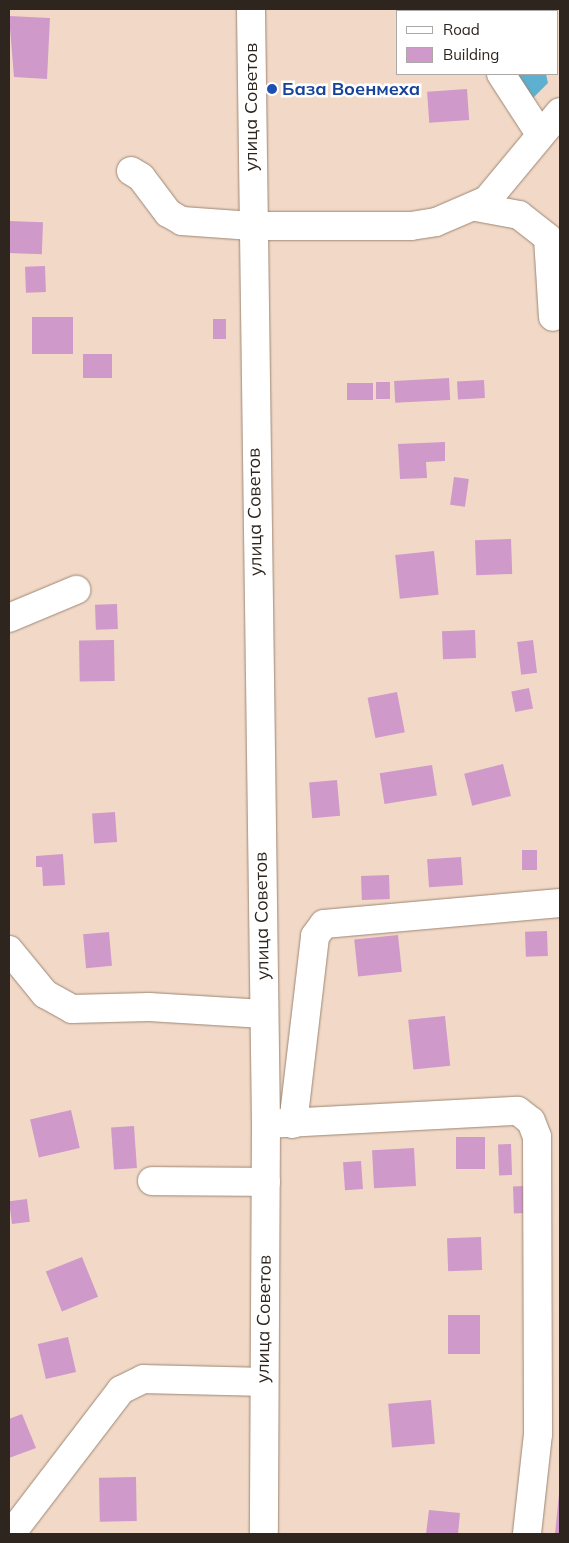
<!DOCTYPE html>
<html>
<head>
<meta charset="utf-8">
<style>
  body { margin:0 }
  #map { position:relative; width:569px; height:1543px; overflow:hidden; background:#f2d9c7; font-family:Mulish,sans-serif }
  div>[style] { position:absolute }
  .water>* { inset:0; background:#5db0cf }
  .building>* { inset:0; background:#cf99ca; transform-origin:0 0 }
  .roads { filter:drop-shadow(0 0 1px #9d8675) drop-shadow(0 0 1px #9d8675) }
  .minor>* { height:28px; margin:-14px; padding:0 14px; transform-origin:14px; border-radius:14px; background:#fff }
  .major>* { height:28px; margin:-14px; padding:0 14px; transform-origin:14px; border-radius:14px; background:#fff }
  .dots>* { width:14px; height:14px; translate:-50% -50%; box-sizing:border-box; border:2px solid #fff; border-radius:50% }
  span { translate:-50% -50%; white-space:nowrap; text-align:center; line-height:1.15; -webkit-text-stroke:5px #fff; paint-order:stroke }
  .transit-label { font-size:18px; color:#164399; font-weight:700 }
  .left { translate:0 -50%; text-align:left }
  .street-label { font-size:18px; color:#2e251e }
  .frame { position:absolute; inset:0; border:10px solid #2e251e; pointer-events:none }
  .legend { position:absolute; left:396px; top:10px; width:162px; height:65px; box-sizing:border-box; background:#fff; border:1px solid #aba8a5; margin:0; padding:6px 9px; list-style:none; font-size:15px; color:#2e251e }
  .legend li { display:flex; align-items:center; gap:10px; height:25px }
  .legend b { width:25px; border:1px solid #aba8a5 }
</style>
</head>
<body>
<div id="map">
  <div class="water">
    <div style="clip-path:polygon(512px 74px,546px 74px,548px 83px,532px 99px)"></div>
  </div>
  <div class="building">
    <div style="clip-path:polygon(9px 16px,50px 18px,47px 79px,14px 77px)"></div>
    <div style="left:467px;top:89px;width:31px;height:40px;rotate:86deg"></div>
    <div style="left:9px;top:221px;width:34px;height:32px;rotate:2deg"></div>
    <div style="left:45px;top:266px;width:26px;height:20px;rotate:88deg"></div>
    <div style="left:32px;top:317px;width:41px;height:37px"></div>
    <div style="left:213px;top:319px;width:13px;height:20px"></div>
    <div style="left:83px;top:354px;width:29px;height:24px"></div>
    <div style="left:449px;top:378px;width:22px;height:55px;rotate:87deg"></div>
    <div style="left:484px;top:380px;width:18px;height:27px;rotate:87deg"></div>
    <div style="left:376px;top:382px;width:14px;height:17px"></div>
    <div style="left:373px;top:383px;width:17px;height:26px;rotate:90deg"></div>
    <div style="clip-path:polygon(445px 442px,445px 461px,426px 462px,427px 478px,400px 479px,398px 444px)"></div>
    <div style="left:454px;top:477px;width:15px;height:28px;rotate:8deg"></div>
    <div style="left:511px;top:539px;width:35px;height:36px;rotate:88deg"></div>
    <div style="left:434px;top:551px;width:44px;height:39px;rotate:84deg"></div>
    <div style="left:117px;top:604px;width:25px;height:22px;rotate:88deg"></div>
    <div style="left:475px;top:630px;width:28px;height:33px;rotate:88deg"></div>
    <div style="left:114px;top:640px;width:41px;height:35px;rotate:89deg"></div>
    <div style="left:533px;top:640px;width:33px;height:16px;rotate:83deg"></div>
    <div style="left:529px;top:688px;width:21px;height:18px;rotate:79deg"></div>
    <div style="left:397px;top:692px;width:41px;height:30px;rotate:79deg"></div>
    <div style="left:503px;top:764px;width:33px;height:40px;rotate:76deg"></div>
    <div style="left:432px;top:765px;width:31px;height:53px;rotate:81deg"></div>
    <div style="left:337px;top:780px;width:36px;height:28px;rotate:85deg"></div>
    <div style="left:115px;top:812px;width:30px;height:23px;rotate:86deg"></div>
    <div style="left:522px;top:850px;width:15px;height:20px"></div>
    <div style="clip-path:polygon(63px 854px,65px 885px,43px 886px,42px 867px,36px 867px,36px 856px)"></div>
    <div style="left:461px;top:857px;width:28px;height:34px;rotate:86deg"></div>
    <div style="left:389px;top:875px;width:24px;height:28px;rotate:88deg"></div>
    <div style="left:547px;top:931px;width:25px;height:22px;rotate:88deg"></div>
    <div style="left:109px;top:932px;width:34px;height:26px;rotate:85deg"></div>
    <div style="left:398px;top:935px;width:37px;height:44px;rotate:84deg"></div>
    <div style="left:445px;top:1016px;width:50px;height:37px;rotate:84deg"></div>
    <div style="left:71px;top:1110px;width:39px;height:42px;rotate:77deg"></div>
    <div style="left:134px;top:1126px;width:42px;height:23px;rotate:86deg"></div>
    <div style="left:485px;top:1137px;width:32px;height:29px;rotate:90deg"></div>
    <div style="left:511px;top:1144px;width:31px;height:13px;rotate:88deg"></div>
    <div style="left:414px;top:1148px;width:38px;height:42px;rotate:87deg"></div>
    <div style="left:361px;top:1161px;width:28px;height:18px;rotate:86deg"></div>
    <div style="left:525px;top:1186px;width:27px;height:12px;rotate:88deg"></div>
    <div style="left:27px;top:1199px;width:23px;height:18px;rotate:83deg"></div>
    <div style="left:481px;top:1237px;width:33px;height:34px;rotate:88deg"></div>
    <div style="left:82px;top:1257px;width:43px;height:39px;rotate:68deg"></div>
    <div style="left:448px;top:1315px;width:32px;height:39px"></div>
    <div style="left:68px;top:1337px;width:36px;height:31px;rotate:77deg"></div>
    <div style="left:431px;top:1400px;width:44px;height:43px;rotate:85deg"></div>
    <div style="clip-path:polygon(22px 1414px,36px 1448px,9px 1458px,9px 1419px)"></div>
    <div style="left:136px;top:1477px;width:44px;height:37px;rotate:89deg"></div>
    <div style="clip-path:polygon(559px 1494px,560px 1534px,555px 1534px)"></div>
    <div style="clip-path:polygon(429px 1510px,460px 1513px,458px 1534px,426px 1534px)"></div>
  </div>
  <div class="roads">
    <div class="minor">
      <div style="left:481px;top:9px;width:2px;rotate:90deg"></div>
      <div style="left:501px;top:74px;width:72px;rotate:57deg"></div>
      <div style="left:131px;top:171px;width:12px;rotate:31deg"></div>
      <div style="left:141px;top:177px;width:45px;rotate:53.1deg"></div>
      <div style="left:168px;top:213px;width:16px;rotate:30deg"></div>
      <div style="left:182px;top:221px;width:70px;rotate:4.1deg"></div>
      <div style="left:252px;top:226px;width:159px"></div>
      <div style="left:411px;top:226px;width:25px;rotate:-9deg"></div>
      <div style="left:436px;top:222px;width:56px;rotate:-23.3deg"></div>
      <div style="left:487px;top:200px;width:114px;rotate:-50.3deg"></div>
      <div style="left:476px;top:207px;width:44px;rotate:10.5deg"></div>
      <div style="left:519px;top:215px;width:37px;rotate:38deg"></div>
      <div style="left:548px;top:238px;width:79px;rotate:86.4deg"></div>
      <div style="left:9px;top:618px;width:73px;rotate:-22.7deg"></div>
      <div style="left:9px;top:950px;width:57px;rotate:50.7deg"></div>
      <div style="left:45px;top:994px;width:31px;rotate:29deg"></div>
      <div style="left:72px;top:1009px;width:77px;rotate:-1.5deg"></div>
      <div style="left:149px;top:1007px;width:115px;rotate:3.5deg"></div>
      <div style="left:266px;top:1124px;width:252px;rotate:-3deg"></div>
      <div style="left:518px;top:1111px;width:16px;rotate:38deg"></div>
      <div style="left:531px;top:1121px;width:17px;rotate:69deg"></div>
      <div style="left:537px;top:1137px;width:297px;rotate:89.8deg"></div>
      <div style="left:538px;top:1434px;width:101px;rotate:96.3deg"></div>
      <div style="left:293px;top:1124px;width:189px;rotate:-83.3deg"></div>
      <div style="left:315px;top:936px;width:15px;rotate:-53deg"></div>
      <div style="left:324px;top:924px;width:237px;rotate:-5.1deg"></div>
      <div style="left:152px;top:1181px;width:114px;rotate:0.5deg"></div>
      <div style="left:14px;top:1530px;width:176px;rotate:-52.6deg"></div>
      <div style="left:121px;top:1390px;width:25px;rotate:-26deg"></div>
      <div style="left:144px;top:1379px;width:119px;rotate:1.4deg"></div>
    </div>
    <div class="major">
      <div style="left:251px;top:9px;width:1115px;rotate:89.23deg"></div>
      <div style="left:266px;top:1124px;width:410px;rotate:90.3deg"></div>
    </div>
  </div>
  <div class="dots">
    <div style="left:272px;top:89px;background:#1a4fb4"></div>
  </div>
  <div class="transit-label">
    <span class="left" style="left:282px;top:89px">База Военмеха</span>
  </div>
  <div class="street-label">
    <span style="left:251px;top:107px;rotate:-90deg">улица Советов</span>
    <span style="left:255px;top:512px;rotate:-91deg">улица Советов</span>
    <span style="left:262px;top:916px;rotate:-91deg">улица Советов</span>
    <span style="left:264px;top:1319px;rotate:-89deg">улица Советов</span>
  </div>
  <div class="frame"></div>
  <ul class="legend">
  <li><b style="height:6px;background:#fff"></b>Road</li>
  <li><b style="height:14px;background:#cf99ca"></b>Building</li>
  </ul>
</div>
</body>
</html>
